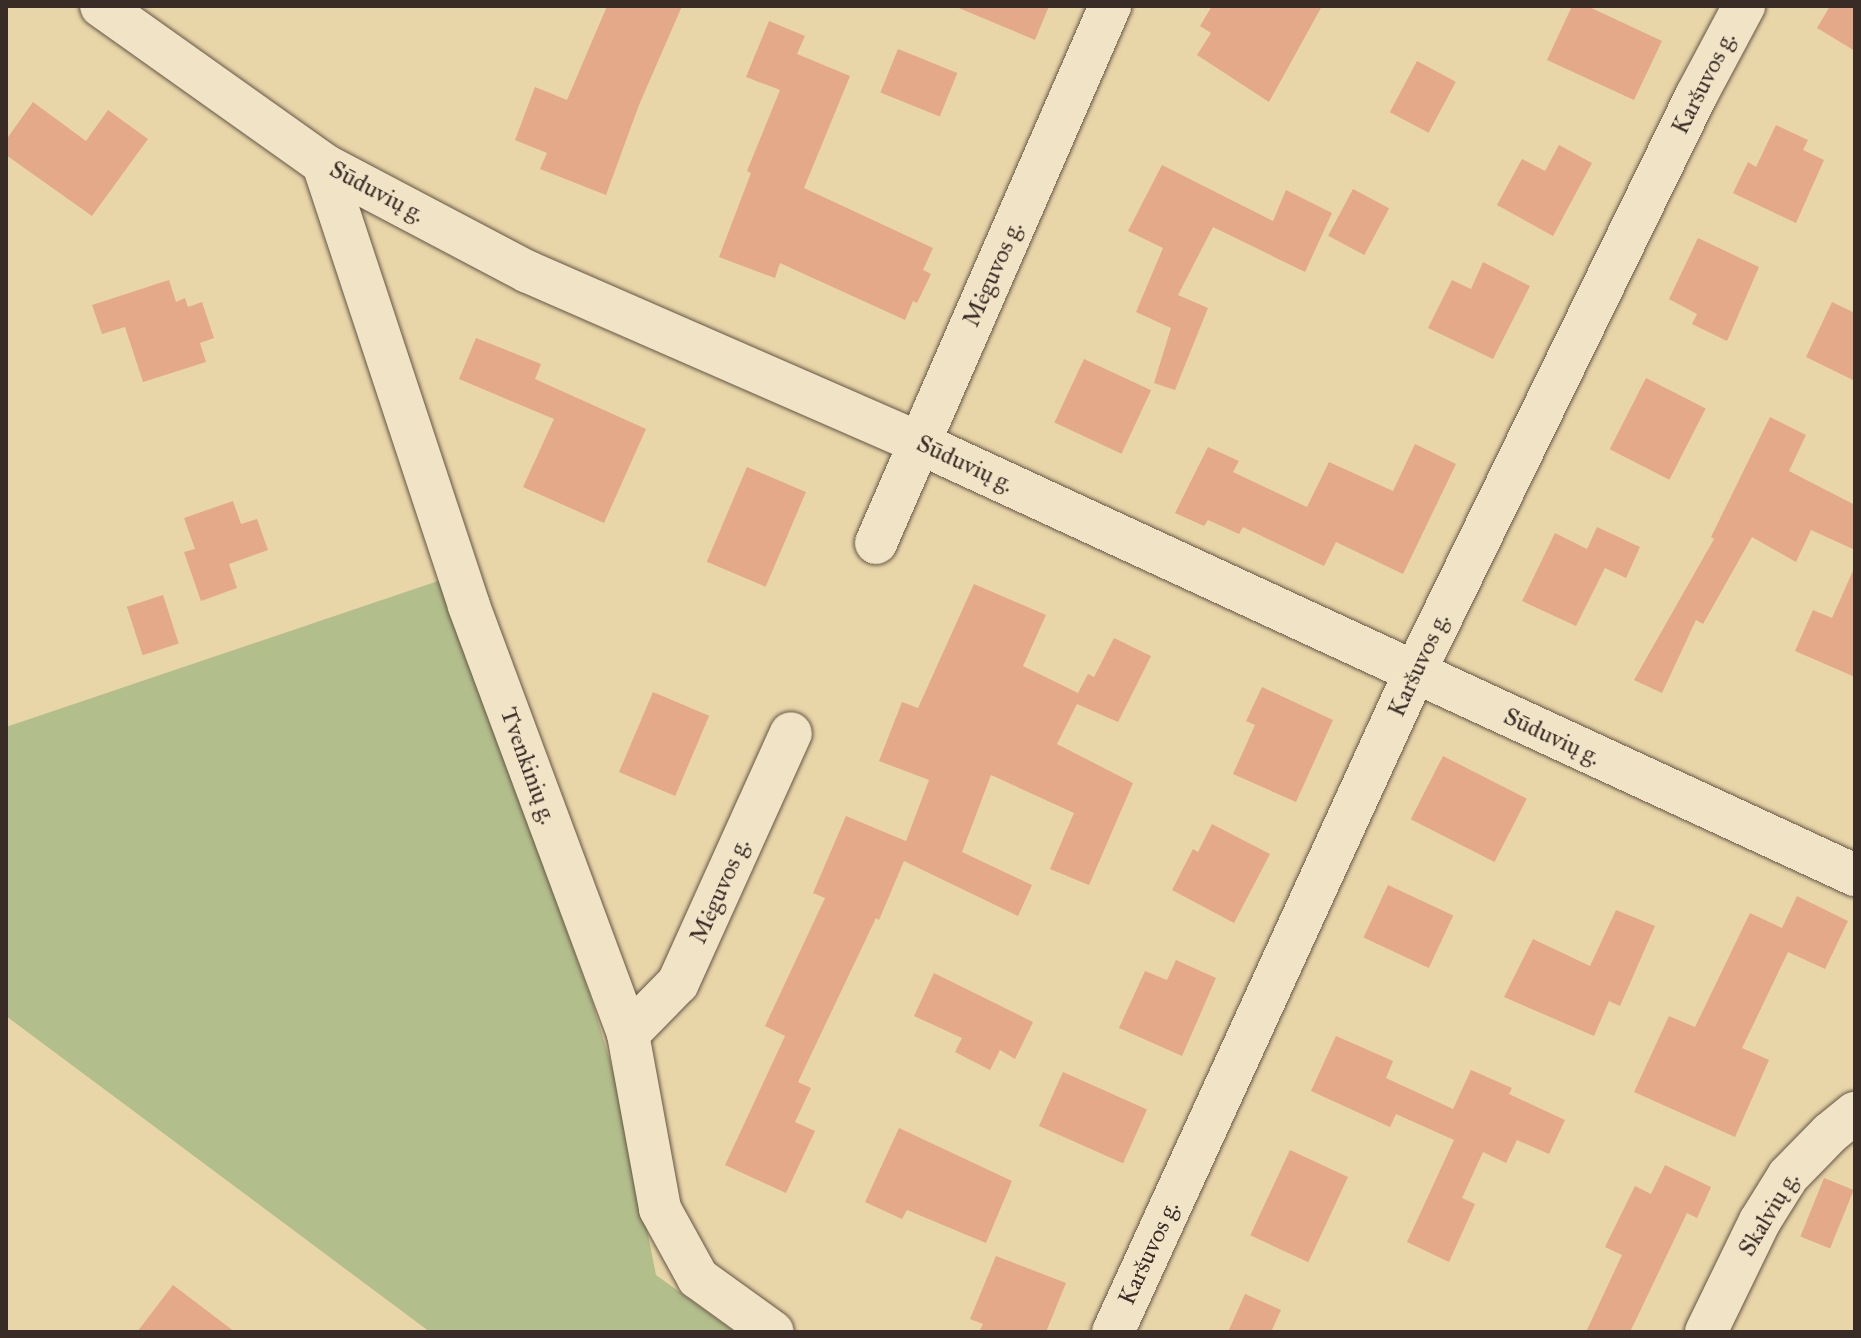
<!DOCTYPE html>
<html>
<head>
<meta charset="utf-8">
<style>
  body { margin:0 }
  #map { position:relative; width:1861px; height:1338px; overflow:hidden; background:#e9d6a8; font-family:"IM FELL Great Primer",serif }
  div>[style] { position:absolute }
  .green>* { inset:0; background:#b2be8b }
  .building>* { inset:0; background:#e3a989; transform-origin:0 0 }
  .roads { filter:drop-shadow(0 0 2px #655647) drop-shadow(0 0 2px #655647) }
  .minor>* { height:42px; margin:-21px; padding:0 21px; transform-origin:21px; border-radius:21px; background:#f1e4c6 }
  span { translate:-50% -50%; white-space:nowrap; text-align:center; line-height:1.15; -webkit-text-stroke:8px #f1e4c6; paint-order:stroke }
  .street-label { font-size:24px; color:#392c27 }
  .frame { position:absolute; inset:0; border:8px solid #392c27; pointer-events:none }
</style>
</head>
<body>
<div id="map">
  <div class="green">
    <div style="clip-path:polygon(441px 580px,592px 1001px,621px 1098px,656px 1275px,735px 1332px,430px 1332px,6px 1016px,6px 727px)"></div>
  </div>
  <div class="building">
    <div style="clip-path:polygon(607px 6px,682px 6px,639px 105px,606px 195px,540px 169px,547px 153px,515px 140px,535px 87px,567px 100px)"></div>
    <div style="clip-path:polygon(954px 6px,1049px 6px,1035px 40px)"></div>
    <div style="clip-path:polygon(1212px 6px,1322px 6px,1269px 102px,1197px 55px,1211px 33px,1200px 26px)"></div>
    <div style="clip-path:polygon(1572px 6px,1587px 6px,1662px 41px,1634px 100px,1547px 60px)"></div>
    <div style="clip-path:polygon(1830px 6px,1855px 6px,1855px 51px,1817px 28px)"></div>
    <div style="clip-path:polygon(769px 21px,805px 36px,797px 54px,850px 76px,804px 188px,933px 248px,923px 270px,931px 274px,917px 303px,913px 301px,905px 320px,780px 263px,775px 278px,719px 257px,751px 173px,747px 171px,780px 90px,746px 77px)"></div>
    <div style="left:898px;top:49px;width:64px;height:47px;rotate:22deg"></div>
    <div style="left:1417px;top:61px;width:44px;height:58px;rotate:28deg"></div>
    <div style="clip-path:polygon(33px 102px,86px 141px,108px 110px,148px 139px,92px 216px,6px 155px,6px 140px)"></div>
    <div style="clip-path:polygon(1776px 125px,1808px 140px,1803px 150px,1824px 160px,1796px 223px,1733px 193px,1748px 162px,1756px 167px)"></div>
    <div style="clip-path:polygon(1559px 145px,1592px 163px,1553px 236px,1497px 205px,1522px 159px,1545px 171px)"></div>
    <div style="clip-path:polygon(1162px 165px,1273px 221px,1286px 190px,1332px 213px,1305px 272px,1213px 227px,1178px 295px,1208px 308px,1175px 390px,1154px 383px,1171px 328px,1136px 312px,1163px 248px,1128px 231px)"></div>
    <div style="left:1353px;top:189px;width:41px;height:53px;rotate:28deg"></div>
    <div style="clip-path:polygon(1698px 238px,1759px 267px,1727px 341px,1692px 324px,1697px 314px,1669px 299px)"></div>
    <div style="clip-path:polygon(1483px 262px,1530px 286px,1493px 359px,1428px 328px,1452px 280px,1471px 289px)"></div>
    <div style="clip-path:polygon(169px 280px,176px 302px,185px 298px,188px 307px,202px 302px,214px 338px,200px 343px,206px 362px,143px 382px,125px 327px,102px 334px,92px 305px)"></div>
    <div style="clip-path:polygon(1832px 302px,1855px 313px,1855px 381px,1806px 357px)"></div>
    <div style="clip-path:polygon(476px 338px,541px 364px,535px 379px,646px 429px,604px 523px,523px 487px,554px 419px,459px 379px)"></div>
    <div style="left:1084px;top:359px;width:74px;height:70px;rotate:25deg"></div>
    <div style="left:1646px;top:378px;width:67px;height:80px;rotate:27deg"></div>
    <div style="clip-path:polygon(1770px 417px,1806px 435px,1789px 471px,1855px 505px,1855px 550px,1811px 530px,1796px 562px,1752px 537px,1703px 624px,1696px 620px,1662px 693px,1634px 680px,1714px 539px,1711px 537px)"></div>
    <div style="clip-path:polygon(1415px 444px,1456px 464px,1403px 574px,1336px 542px,1324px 566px,1243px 527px,1239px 534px,1208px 520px,1204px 526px,1175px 513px,1208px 447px,1239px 461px,1233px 472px,1307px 507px,1329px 462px,1393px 491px)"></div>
    <div style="left:747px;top:467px;width:64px;height:103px;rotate:23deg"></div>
    <div style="clip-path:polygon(233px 501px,241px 524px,257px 519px,268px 550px,229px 564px,237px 588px,201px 601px,184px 552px,195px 549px,184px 518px)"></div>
    <div style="clip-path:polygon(1597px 527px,1640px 547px,1626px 578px,1605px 568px,1576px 626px,1522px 601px,1555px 533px,1587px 549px)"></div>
    <div style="clip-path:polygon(1855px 566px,1855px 677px,1795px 651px,1813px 610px,1832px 618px)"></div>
    <div style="clip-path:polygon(974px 584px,1046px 615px,1023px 666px,1078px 693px,1088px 674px,1094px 677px,1114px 638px,1151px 656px,1118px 722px,1077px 704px,1057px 744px,1133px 783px,1089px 885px,1050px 869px,1074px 813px,991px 775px,962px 852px,1032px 885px,1018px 916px,904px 861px,879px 920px,876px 918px,798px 1082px,811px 1088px,795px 1122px,815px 1131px,786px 1193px,725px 1165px,785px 1036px,765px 1026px,825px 898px,813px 893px,846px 816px,906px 841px,929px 780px,879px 761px,902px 702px,918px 708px)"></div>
    <div style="left:163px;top:595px;width:51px;height:38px;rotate:72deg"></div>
    <div style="clip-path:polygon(1262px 687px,1333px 720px,1296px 802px,1233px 774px,1255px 725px,1246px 721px)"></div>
    <div style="left:653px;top:692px;width:61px;height:87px;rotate:23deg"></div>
    <div style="left:1443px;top:756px;width:94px;height:71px;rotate:27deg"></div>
    <div style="clip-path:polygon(1212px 824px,1270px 854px,1234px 923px,1172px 890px,1193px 849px,1198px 852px)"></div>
    <div style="left:1388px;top:885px;width:72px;height:58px;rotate:25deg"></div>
    <div style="clip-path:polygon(1797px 896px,1848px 921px,1825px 969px,1788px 952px,1742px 1048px,1769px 1060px,1735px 1137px,1634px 1092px,1669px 1016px,1695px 1027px,1750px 913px,1782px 928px)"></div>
    <div style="clip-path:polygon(1616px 910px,1655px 926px,1620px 1006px,1609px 1001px,1594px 1036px,1504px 997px,1533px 939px,1590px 966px)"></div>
    <div style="clip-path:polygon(1176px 960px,1216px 978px,1182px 1056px,1119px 1028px,1145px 971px,1167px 980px)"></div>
    <div style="clip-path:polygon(934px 973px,1033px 1022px,1015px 1059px,1000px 1050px,990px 1070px,955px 1052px,962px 1038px,914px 1016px)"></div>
    <div style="clip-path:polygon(1336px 1036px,1393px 1061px,1386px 1078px,1453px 1109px,1471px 1070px,1512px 1088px,1509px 1094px,1565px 1120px,1549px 1154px,1517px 1140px,1506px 1163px,1483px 1152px,1462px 1198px,1475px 1204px,1449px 1262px,1407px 1242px,1454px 1140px,1396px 1114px,1390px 1127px,1311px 1091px)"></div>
    <div style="left:1063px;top:1072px;width:92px;height:59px;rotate:24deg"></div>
    <div style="clip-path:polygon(899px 1128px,1012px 1181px,986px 1243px,907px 1210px,902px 1219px,865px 1202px)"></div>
    <div style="left:1290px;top:1150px;width:64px;height:94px;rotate:25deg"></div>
    <div style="clip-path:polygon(1665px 1165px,1711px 1187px,1697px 1218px,1687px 1213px,1630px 1332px,1586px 1332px,1622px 1255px,1605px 1247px,1635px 1186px,1651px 1194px)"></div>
    <div style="left:1824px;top:1178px;width:32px;height:63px;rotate:22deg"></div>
    <div style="clip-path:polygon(996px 1256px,1066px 1283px,1046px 1332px,979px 1332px,983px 1324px,970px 1319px)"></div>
    <div style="clip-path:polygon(173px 1285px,235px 1332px,137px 1332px)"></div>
    <div style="clip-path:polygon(1245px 1294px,1281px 1310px,1271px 1332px,1228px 1332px)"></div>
  </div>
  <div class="roads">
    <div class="minor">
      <div style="left:101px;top:6px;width:272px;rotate:35.4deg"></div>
      <div style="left:323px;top:164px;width:232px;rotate:27.8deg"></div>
      <div style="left:528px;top:272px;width:427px;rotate:23.6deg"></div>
      <div style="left:919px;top:443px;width:1031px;rotate:24.78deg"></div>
      <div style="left:323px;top:164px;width:465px;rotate:71.7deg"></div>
      <div style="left:469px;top:606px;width:457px;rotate:69.6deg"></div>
      <div style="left:628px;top:1034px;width:178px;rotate:79.6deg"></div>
      <div style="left:660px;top:1209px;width:79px;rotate:61.2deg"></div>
      <div style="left:698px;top:1278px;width:92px;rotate:35.8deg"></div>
      <div style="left:876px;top:543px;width:586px;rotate:-66.45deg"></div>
      <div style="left:628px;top:1034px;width:71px;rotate:-45.6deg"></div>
      <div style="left:678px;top:983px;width:274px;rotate:-65.7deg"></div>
      <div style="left:1113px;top:1332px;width:724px;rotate:-65.42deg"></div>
      <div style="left:1414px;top:674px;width:645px;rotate:-63.99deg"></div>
      <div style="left:1697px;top:94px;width:100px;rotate:-61.9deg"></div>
      <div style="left:1706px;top:1332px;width:123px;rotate:-64.1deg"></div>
      <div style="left:1760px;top:1221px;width:53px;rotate:-58.1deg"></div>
      <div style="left:1788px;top:1176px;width:60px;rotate:-45.7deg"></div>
      <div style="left:1830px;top:1133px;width:32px;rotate:-39deg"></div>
    </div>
  </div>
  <div class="street-label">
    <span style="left:1704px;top:83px;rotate:-63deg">Karšuvos g.</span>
    <span style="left:377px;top:192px;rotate:28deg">Sūduvių g.</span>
    <span style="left:993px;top:274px;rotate:-66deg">Mėguvos g.</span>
    <span style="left:965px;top:464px;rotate:25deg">Sūduvių g.</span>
    <span style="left:1419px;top:665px;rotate:-65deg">Karšuvos g.</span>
    <span style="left:1552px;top:737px;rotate:25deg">Sūduvių g.</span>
    <span style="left:528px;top:766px;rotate:70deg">Tvenkinių g.</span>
    <span style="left:720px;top:891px;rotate:-66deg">Mėguvos g.</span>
    <span style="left:1769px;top:1214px;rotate:-59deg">Skalvių g.</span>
    <span style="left:1149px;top:1253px;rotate:-65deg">Karšuvos g.</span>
  </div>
  <div class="frame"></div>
</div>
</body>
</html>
